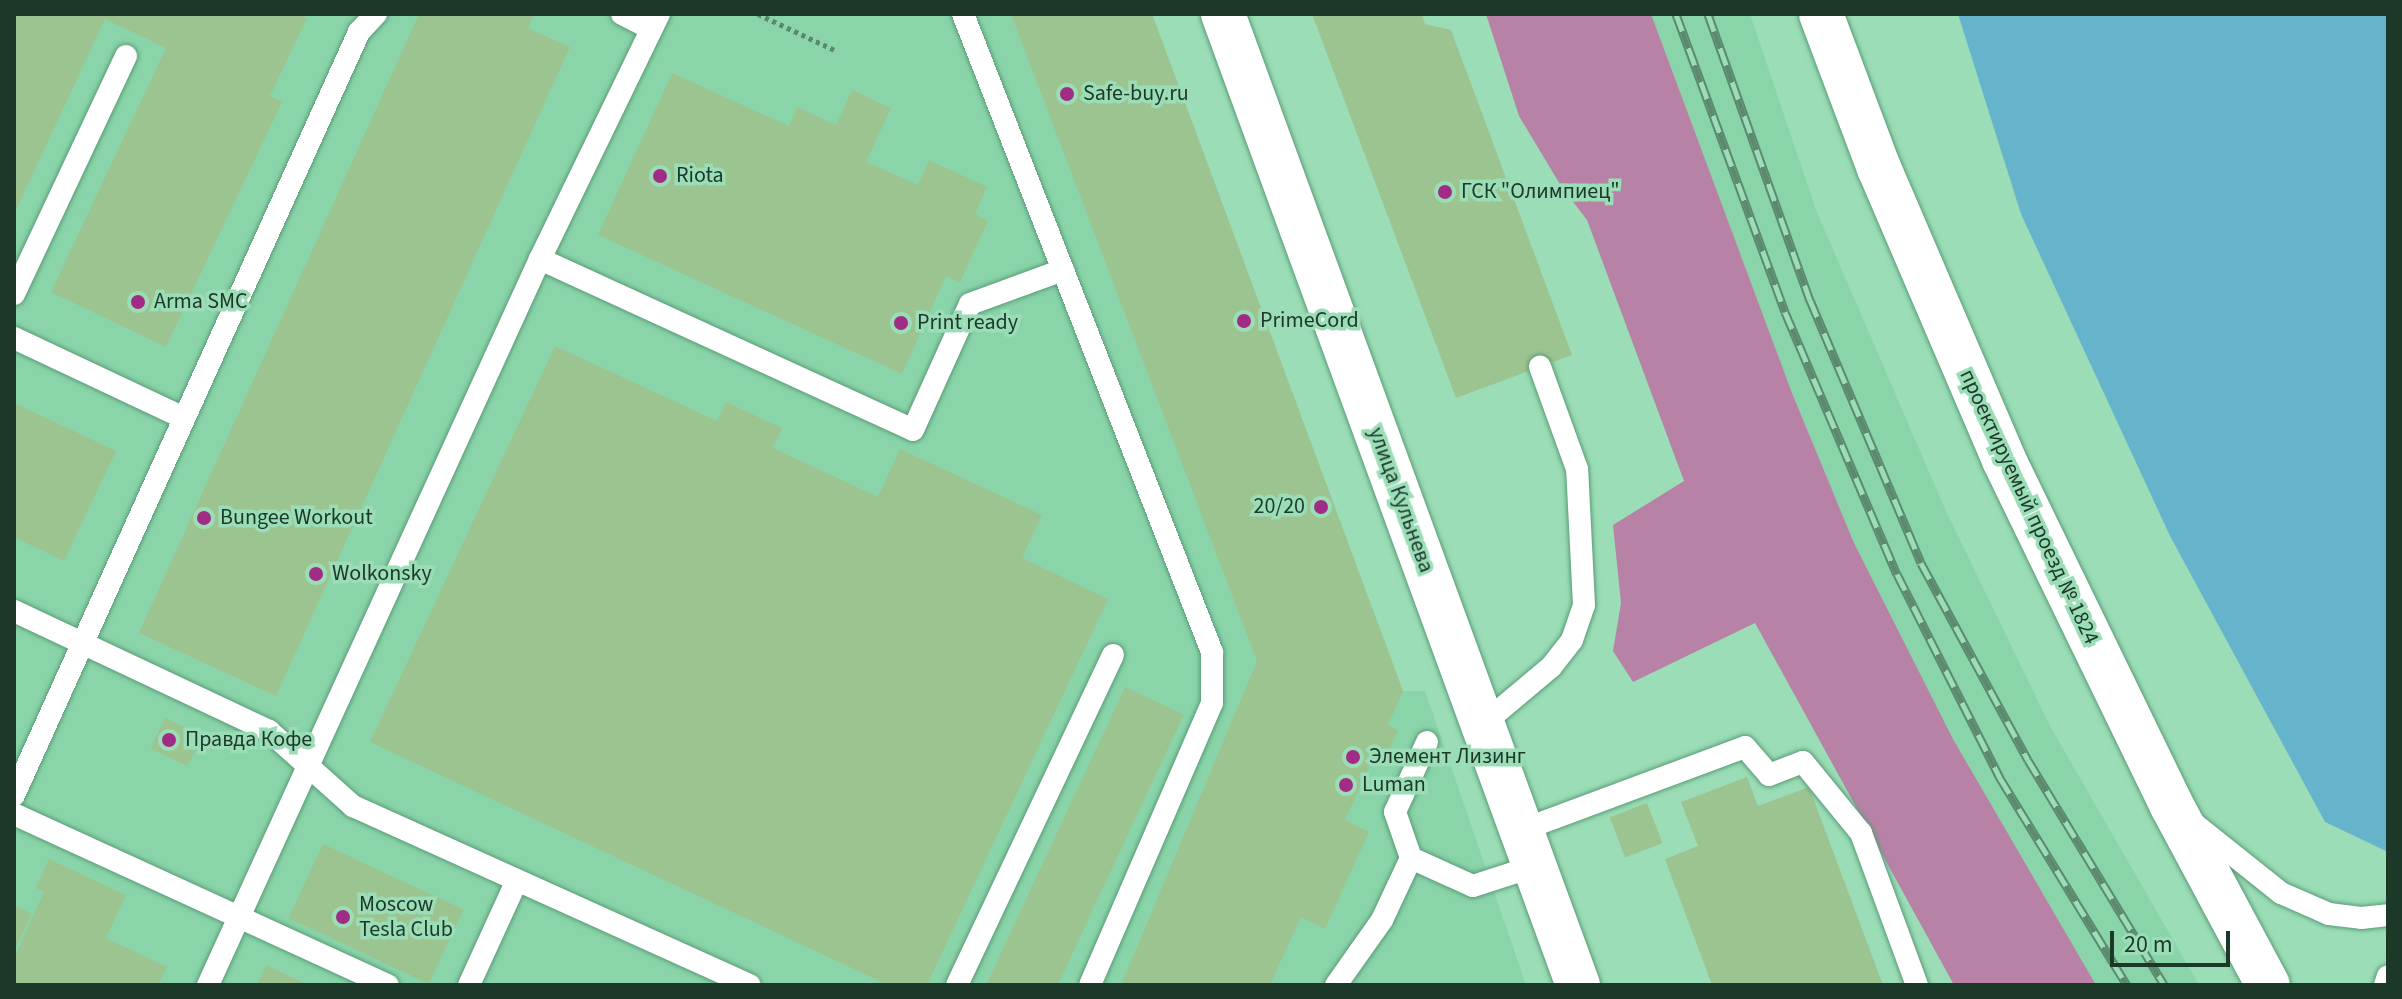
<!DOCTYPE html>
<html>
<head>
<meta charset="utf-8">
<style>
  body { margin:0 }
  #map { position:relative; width:2402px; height:999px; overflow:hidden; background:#9addb6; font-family:"Source Sans 3",sans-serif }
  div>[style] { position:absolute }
  .built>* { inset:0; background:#89d4a9 }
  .forest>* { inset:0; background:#b882a7 }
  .water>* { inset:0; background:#66b4cb }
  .building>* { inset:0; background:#9cc490; transform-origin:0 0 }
  .path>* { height:5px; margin-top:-2.5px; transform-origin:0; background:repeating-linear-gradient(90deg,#5a896e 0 4px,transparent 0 8px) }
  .roads { filter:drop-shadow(0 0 2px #5a9b77) drop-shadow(0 0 2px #5a9b77) }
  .service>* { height:22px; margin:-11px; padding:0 11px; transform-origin:11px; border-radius:11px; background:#fff }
  .minor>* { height:44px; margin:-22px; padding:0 22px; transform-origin:22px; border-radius:22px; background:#fff }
  .tertiary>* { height:44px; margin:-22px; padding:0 22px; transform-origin:22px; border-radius:22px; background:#fff }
  .rail>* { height:9px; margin-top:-4.5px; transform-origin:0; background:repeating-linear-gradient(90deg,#9addb6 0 18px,#5b8a6f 0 36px); box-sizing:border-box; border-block:2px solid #5b8a6f }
  .dots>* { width:22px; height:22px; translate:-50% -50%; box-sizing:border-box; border:4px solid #9addb6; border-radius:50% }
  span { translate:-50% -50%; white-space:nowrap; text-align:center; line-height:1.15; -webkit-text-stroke:7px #9addb6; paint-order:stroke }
  .poi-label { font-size:22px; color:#1c3829 }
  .left { translate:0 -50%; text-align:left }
  .right { translate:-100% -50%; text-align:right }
  .street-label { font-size:22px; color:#1c3829 }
  .frame { position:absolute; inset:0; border:16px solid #1c3829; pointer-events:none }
  .scale { position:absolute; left:2110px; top:931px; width:120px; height:36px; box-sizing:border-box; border:4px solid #1c3829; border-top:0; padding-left:10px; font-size:24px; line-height:28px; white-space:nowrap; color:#1c3829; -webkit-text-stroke:6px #9addb6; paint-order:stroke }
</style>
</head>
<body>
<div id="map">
  <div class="built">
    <div style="clip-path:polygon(14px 14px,1152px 14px,1403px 691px,1425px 691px,1526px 985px,14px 985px)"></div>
    <div style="clip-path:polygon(1651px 14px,1750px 14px,1816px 210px,1945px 509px,2050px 726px,2199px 985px,2096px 985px,1953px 739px,1854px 543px,1792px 393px)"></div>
  </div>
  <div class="forest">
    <div style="clip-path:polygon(1486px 14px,1651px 14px,1792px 393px,1854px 543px,1953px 739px,2096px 985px,1954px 985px,1755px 623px,1633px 682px,1613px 651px,1621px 603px,1613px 525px,1684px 481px,1587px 220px,1561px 186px,1519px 116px)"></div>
  </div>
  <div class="water">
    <div style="clip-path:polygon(1958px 14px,2388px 14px,2388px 852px,2325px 822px,2170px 536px,2021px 214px)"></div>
  </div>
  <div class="building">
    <div style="clip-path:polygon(14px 14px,298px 14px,307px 18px,270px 96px,282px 102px,166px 347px,51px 292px,166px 48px,105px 19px,14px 214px)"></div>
    <div style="clip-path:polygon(419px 14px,534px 14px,528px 28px,570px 47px,276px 696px,139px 633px)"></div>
    <div style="clip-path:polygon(1011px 14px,1152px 14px,1403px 691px,1388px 725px,1398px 730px,1386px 756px,1376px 752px,1345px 820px,1369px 832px,1325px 929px,1301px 917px,1270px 985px,1121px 985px,1257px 661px)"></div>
    <div style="clip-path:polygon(1312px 14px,1422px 14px,1425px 24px,1451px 30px,1572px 355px,1456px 398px)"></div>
    <div style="clip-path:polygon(672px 73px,789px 126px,797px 107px,836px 125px,852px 90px,891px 108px,866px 162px,918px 185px,929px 160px,987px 187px,975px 214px,988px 221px,960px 282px,946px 276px,902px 374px,598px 235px)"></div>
    <div style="clip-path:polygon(555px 346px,717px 421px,726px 402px,782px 428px,773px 448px,878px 497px,900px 449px,1042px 515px,1022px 558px,1108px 599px,927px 985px,888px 985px,370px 742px)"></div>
    <div style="clip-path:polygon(14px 403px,116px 451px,64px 561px,14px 537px)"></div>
    <div style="left:1125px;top:687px;width:65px;height:328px;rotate:25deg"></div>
    <div style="left:165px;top:718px;width:41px;height:34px;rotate:25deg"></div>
    <div style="clip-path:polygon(1747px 777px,1758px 806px,1809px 787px,1883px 985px,1712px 985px,1665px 859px,1698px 846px,1681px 802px)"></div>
    <div style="left:1647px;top:803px;width:43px;height:40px;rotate:69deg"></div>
    <div style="left:323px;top:844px;width:155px;height:82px;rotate:25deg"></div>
    <div style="clip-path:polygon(49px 859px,126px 895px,106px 938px,167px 967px,158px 985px,14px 985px,14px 958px,44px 892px,36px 888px)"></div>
    <div style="clip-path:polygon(14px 905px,32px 914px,14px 951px)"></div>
    <div style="clip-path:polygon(266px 965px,308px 985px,257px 985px)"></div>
  </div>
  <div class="path">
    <div style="left:758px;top:14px;width:87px;rotate:25.1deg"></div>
  </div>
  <div class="roads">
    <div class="service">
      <div style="left:622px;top:14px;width:33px;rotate:27deg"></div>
      <div style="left:963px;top:14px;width:685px;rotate:68.68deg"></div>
      <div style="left:1212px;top:652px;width:51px;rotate:90deg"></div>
      <div style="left:1212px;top:703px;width:307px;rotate:113.4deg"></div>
      <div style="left:540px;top:259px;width:410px;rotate:24.6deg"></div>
      <div style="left:913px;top:430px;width:138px;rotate:-65.7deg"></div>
      <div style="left:970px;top:304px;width:99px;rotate:-20.1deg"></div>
      <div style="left:14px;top:294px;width:263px;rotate:-64.8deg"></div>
      <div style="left:14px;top:338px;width:188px;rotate:25.2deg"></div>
      <div style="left:14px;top:611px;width:282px;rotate:25.2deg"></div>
      <div style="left:269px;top:731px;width:113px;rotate:41.8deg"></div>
      <div style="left:353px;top:806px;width:435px;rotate:24.3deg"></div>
      <div style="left:1483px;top:724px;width:89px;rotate:-40deg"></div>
      <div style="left:1551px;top:667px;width:34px;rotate:-52deg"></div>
      <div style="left:1572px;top:640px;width:37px;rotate:-71deg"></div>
      <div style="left:1584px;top:605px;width:136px;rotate:-92.9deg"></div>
      <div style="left:1577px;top:469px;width:109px;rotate:-109.9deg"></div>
      <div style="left:14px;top:795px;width:837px;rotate:-65.67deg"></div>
      <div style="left:359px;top:32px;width:25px;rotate:-47deg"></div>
      <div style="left:14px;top:814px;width:411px;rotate:24.6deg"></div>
      <div style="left:2192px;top:822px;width:114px;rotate:38.6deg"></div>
      <div style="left:2281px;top:893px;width:52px;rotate:23.6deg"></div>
      <div style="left:2329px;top:914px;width:32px;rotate:7deg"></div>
      <div style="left:2361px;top:918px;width:27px;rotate:-6deg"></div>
      <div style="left:1522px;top:830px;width:238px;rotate:-20.4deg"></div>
      <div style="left:1745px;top:747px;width:37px;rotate:49deg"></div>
      <div style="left:1769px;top:775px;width:36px;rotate:-21deg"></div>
      <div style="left:1803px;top:762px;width:92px;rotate:50.8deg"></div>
      <div style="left:1861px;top:833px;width:162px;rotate:69.8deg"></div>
      <div style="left:1411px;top:858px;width:49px;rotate:-109.2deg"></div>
      <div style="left:1395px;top:812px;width:77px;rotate:-65.4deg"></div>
      <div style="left:208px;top:985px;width:798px;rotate:-65.43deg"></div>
      <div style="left:540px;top:259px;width:272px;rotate:-64.1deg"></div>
      <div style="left:469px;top:985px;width:115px;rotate:-65.4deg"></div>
      <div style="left:957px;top:985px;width:365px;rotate:-64.7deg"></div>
      <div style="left:1336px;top:985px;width:80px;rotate:-54.7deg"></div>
      <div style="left:1382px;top:920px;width:68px;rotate:-64.9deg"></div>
      <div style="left:1411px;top:858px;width:68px;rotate:24.3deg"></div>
      <div style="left:1473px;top:886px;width:65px;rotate:-17.9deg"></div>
      <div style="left:2385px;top:985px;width:9px;rotate:-72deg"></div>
    </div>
    <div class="minor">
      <div style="left:1223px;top:14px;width:1034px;rotate:69.92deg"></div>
    </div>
    <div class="tertiary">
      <div style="left:1821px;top:14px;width:165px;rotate:69.4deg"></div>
      <div style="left:1879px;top:168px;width:318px;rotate:66.8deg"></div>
      <div style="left:2004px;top:460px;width:385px;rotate:64.1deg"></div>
      <div style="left:2172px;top:806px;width:203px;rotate:61.8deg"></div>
    </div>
  </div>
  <div class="rail">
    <div style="left:1676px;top:14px;width:317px;rotate:69.9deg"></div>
    <div style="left:1785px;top:312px;width:285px;rotate:66.9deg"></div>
    <div style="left:1897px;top:574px;width:229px;rotate:63.2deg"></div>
    <div style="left:2000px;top:778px;width:243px;rotate:58.5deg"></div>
    <div style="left:1708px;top:14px;width:304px;rotate:70.4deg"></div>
    <div style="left:1810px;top:300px;width:285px;rotate:67.1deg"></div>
    <div style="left:1921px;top:563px;width:224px;rotate:61.5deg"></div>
    <div style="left:2028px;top:760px;width:263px;rotate:58.8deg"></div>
  </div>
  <div class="dots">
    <div style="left:1067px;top:94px;background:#a12c86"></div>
    <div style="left:660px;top:176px;background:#a12c86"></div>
    <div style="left:1445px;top:192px;background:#a12c86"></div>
    <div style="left:138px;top:302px;background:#a12c86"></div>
    <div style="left:1244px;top:321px;background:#a12c86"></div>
    <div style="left:901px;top:323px;background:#a12c86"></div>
    <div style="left:1321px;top:507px;background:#a12c86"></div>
    <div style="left:204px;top:518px;background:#a12c86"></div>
    <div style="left:316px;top:574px;background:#a12c86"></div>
    <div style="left:169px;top:740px;background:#a12c86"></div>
    <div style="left:1353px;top:757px;background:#a12c86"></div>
    <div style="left:1346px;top:785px;background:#a12c86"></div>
    <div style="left:343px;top:917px;background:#a12c86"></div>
  </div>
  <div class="poi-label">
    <span class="left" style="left:1083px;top:94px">Safe-buy.ru</span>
    <span class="left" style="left:676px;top:176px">Riota</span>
    <span class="left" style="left:1461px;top:192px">ГСК "Олимпиец"</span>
    <span class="left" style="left:154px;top:302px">Arma SMC</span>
    <span class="left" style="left:1260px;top:321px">PrimeCord</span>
    <span class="left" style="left:917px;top:323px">Print ready</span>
    <span class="right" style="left:1305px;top:507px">20/20</span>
    <span class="left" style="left:220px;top:518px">Bungee Workout</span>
    <span class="left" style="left:332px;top:574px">Wolkonsky</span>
    <span class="left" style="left:185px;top:740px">Правда Кофе</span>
    <span class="left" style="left:1369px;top:757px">Элемент Лизинг</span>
    <span class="left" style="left:1362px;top:785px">Luman</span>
    <span class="left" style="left:359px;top:917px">Moscow<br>Tesla Club</span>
  </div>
  <div class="street-label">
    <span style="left:1401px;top:500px;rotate:70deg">улица Кульнева</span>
    <span style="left:2029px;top:507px;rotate:65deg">проектируемый проезд № 1824</span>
  </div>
  <div class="frame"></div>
  <div class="scale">20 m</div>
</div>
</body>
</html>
